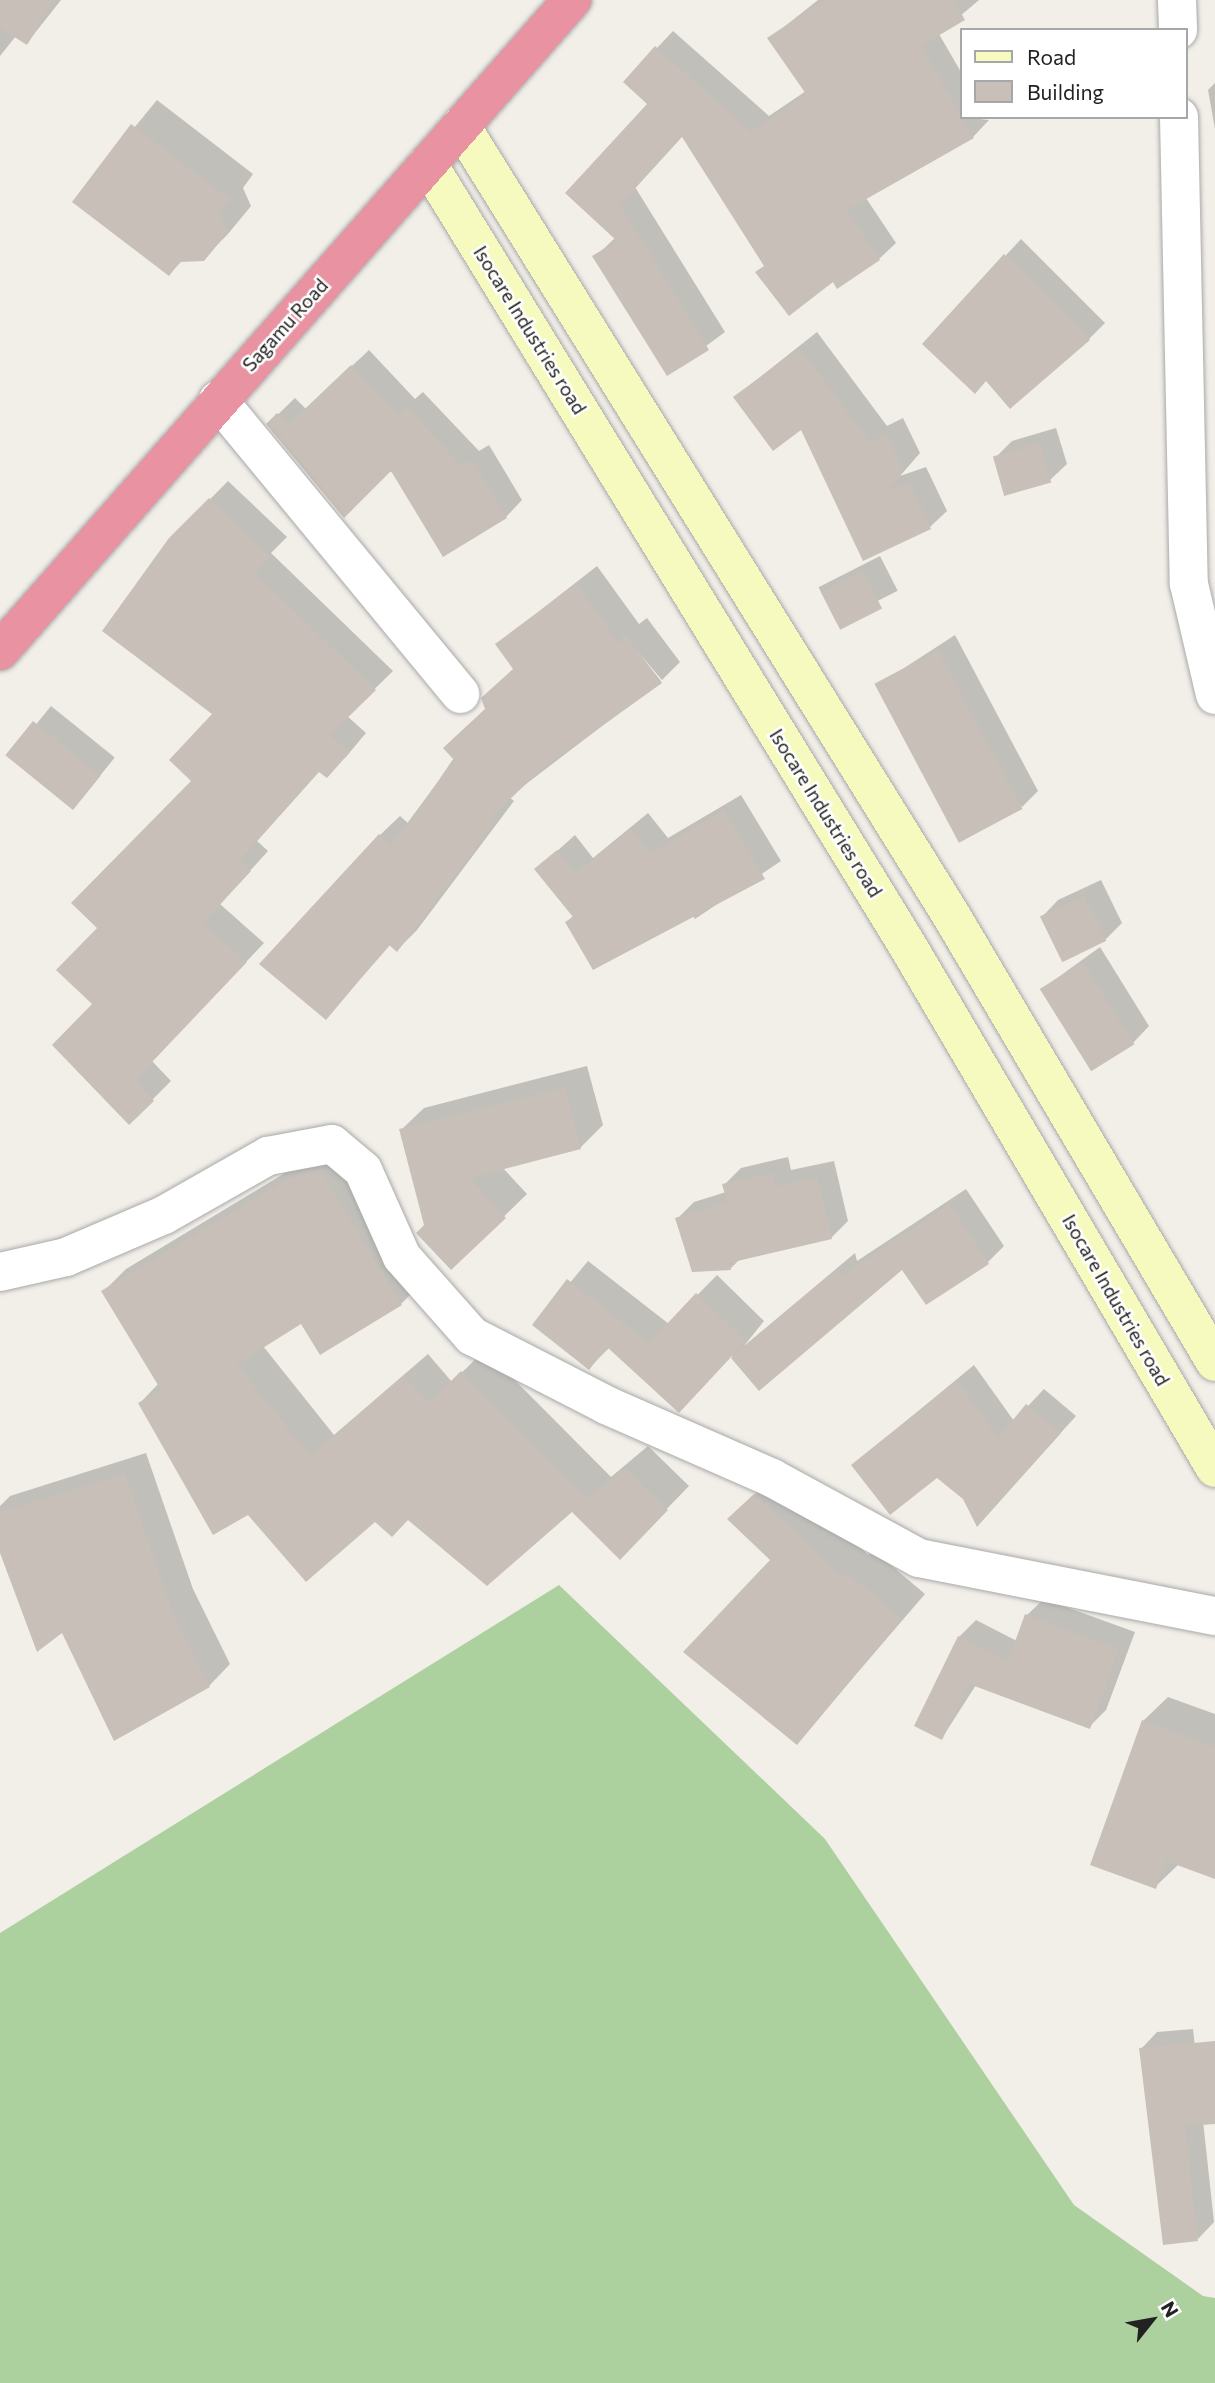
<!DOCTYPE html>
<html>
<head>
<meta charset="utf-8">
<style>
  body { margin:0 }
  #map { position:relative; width:1215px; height:2383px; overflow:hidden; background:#f2efe9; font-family:Commissioner,sans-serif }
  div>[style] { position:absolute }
  .forest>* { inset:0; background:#add19e }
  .shadow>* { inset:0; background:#0003; transform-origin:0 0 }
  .building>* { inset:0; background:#c7bfb8; transform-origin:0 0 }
  .roads { filter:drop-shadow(0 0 2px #a9a9a9) drop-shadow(0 0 2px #a9a9a9) }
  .street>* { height:38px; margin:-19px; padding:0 19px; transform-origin:19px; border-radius:19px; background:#fff }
  .secondary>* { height:38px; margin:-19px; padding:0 19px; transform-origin:19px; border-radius:19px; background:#f7fabf }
  .highway>* { height:38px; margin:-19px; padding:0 19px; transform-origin:19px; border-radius:19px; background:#e892a2 }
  span { translate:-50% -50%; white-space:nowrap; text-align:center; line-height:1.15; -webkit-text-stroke:5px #fff; paint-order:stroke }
  .street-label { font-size:19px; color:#222 }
  .legend { position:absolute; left:960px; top:28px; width:228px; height:91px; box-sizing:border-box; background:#fff; border:2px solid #a7a7a7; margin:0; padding:9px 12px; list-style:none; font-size:21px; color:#222 }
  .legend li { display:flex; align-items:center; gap:14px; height:35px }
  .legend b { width:35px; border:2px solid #a7a7a7 }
  .north { position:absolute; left:1117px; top:2285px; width:70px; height:70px; -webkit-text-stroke:5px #fff; paint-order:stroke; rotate:59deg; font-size:19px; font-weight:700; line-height:28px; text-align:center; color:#222 }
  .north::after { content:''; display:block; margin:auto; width:24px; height:32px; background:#222; clip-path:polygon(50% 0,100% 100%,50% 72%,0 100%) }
</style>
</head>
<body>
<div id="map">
  <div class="forest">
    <div style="clip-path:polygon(559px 1585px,825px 1839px,1074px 2205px,1203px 2296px,1215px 2298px,1215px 2383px,0 2383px,0 1933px)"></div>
  </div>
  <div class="shadow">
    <div style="clip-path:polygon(0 0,61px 0,27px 43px,16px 36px,0 56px)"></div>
    <div style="clip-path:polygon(818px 0,979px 0,939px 34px,961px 72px,961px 117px,989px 120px,973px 137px,866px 198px,896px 243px,879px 259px,765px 265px,683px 135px,635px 187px,725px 332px,668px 374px,595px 257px,616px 237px,567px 193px,649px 104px,657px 48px,673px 31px,769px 116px,806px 91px,770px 38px)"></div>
    <div style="clip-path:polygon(1215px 83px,1215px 129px,1208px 90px)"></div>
    <div style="clip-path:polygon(157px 100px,253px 174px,243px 188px,251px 206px,228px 234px,203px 259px,183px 260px,169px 274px,74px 201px)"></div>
    <div style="clip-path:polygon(1021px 239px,1105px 323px,1089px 339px,924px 344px)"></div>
    <div style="clip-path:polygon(817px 332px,887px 426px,903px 418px,920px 453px,900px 476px,926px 467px,947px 511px,930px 527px,864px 559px,801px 427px,735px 397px)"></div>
    <div style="clip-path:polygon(369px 350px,415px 399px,423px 392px,479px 451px,489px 445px,522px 500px,506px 517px,268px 424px,295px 398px,306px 409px)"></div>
    <div style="clip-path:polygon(1056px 428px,1067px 464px,1050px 480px,995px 458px,1012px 441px)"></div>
    <div style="clip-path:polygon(228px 481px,287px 537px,271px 553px,393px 671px,347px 716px,366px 733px,345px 758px,320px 770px,257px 841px,268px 851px,220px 904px,264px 943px,152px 1061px,171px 1081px,129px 1123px,94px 1004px,100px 927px,194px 781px,215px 714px,171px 539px)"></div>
    <div style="left:880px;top:556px;width:39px;height:69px;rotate:63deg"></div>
    <div style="clip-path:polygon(597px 566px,639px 624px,647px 618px,680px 662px,662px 680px,620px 631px,661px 681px,509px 797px,514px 801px,417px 930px,397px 950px,391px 944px,326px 1018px,380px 835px,400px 816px,409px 824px,515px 668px,497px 644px)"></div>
    <div style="clip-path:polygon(955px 635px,1038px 791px,1022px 807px,878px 685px)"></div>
    <div style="left:51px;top:706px;width:82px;height:66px;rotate:39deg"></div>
    <div style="clip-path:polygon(741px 795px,781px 861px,695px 919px,690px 912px,567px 922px,574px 915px,537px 869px,575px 835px,593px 858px,648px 813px,668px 838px)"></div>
    <div style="clip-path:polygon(1101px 880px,1122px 923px,1105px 940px,1042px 917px,1058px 900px)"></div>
    <div style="clip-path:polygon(1100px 947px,1149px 1026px,1133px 1043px,1042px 989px)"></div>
    <div style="clip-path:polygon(587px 1066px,603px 1125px,580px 1148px,503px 1168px,527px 1194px,451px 1268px,426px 1225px,401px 1130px,424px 1108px)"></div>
    <div style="clip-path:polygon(323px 1150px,424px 1281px,401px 1304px,321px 1353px,302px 1322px,263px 1346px,334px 1435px,428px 1354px,452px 1382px,485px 1350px,611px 1477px,648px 1446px,689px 1486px,620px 1557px,572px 1510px,375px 1520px,249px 1513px,140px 1403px,159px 1383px,103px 1292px,126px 1269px)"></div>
    <div style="clip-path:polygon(788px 1157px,791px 1170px,834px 1161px,848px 1221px,831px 1238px,740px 1259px,730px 1269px,677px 1219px,694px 1202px,726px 1192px,724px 1185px,741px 1168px)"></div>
    <div style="clip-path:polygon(966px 1189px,1004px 1246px,988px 1262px,902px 1267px,759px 1389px,732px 1356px,610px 1347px,589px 1368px,535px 1325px,588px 1261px,669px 1324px,717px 1275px,764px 1321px,744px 1346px,855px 1253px,857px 1261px)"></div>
    <div style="clip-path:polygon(974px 1365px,1014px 1421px,1044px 1389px,1076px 1416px,993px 1508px,937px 1475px,853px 1465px)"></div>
    <div style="clip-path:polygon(146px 1453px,193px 1589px,230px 1664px,209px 1686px,62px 1631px,0 1548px,0 1506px,10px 1496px)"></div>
    <div style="clip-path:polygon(780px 1471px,868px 1555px,873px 1550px,925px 1594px,797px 1743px,772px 1560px,754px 1495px)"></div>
    <div style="clip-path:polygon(1044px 1599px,1135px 1632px,1106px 1710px,1089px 1727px,976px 1685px,942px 1738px,959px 1637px,976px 1620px,1017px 1641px,1027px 1615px)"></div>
    <div style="clip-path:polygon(1168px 1697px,1215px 1714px,1215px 1877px,1179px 1864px,1155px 1887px,1143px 1721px)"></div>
    <div style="clip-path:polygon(1193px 2029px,1214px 2222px,1198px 2239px,1141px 2049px,1157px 2032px)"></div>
  </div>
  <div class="building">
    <div style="clip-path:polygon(0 0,55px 0,27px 45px,0 28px)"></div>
    <div style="clip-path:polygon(824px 0,954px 0,965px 20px,921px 46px,974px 138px,847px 210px,880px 260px,837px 289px,833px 282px,789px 316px,755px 272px,764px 266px,682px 137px,620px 205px,709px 350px,667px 376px,592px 256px,617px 241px,565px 193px,647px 104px,623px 82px,655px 46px,751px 132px,806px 94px,767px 38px)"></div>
    <div style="clip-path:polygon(131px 124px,230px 199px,219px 213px,228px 232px,204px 261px,180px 262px,169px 276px,72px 202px)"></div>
    <div style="clip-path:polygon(1004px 254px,1090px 340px,1010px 409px,986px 381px,975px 394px,922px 344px)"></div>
    <div style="clip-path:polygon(800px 348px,870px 442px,886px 434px,904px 471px,888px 490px,910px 483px,931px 529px,863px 561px,801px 430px,773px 451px,733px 397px)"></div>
    <div style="clip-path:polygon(351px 365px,398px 414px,406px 407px,462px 466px,472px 460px,507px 518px,443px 557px,391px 471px,344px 518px,266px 424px,277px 413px,289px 424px)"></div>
    <div style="left:1040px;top:443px;width:41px;height:49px;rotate:74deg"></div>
    <div style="clip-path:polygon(209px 498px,270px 557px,255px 573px,376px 690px,330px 735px,350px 752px,327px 778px,319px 772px,240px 860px,251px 871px,203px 923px,247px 962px,135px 1080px,154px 1101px,129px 1125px,52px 1045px,92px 1004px,56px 970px,97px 928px,71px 903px,191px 781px,169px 760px,212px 714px,102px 631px,169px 538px)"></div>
    <div style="left:863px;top:571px;width:42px;height:47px;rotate:63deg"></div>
    <div style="clip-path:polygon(576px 584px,619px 643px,627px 637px,662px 683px,542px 769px,490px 818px,495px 822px,397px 952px,389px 945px,326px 1020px,259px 964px,379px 834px,391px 845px,454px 760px,443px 748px,485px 709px,481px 698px,513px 669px,495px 644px)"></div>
    <div style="left:938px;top:650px;width:180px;height:72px;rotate:62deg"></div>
    <div style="left:33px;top:721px;width:87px;height:44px;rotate:39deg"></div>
    <div style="clip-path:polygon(724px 810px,765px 879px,593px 970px,565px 922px,573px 917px,534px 869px,557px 850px,576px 873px,631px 829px,651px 853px)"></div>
    <div style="left:1084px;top:895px;width:51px;height:49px;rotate:64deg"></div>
    <div style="left:1083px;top:962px;width:97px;height:51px;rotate:58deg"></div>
    <div style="clip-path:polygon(565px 1087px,581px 1149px,470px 1178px,506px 1218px,451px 1270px,416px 1233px,424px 1225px,399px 1129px)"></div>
    <div style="clip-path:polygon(320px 1169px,402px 1305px,320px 1355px,301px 1324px,237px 1364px,310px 1456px,404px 1375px,429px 1403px,461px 1371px,588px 1498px,625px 1468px,668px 1510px,620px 1560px,572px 1512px,487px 1586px,408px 1520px,392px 1537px,375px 1522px,306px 1582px,248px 1515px,213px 1535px,138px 1403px,161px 1390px,101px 1291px,299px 1172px)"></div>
    <div style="clip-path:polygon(772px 1173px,775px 1186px,817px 1177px,832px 1239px,729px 1263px,731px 1270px,692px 1272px,675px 1218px,727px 1202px,722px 1184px)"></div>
    <div style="clip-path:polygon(949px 1204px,989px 1264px,926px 1305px,902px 1270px,759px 1391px,731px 1358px,839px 1267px,841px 1276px)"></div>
    <div style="clip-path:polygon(567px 1279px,649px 1343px,696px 1293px,746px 1341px,679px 1413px,607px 1347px,589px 1370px,532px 1325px)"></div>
    <div style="clip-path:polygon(957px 1380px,998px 1438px,1026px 1404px,1061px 1433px,977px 1527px,963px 1499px,937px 1478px,890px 1515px,851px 1465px)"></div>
    <div style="clip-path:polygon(125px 1474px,172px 1611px,210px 1687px,114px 1741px,62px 1633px,37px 1652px,0 1553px,0 1512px)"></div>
    <div style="clip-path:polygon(754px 1494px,843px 1578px,847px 1573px,902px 1619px,797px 1745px,683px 1652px,770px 1560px,727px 1519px)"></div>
    <div style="clip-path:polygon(1025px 1614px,1119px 1649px,1090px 1729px,969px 1684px,942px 1740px,914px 1726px,958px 1636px,1008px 1661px)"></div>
    <div style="clip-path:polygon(1142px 1720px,1215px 1747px,1215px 1879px,1166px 1861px,1156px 1889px,1090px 1865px)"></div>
    <div style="clip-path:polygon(1215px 2041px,1215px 2124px,1185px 2126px,1198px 2241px,1163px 2245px,1139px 2048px)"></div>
  </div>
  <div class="roads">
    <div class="street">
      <div style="left:1177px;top:0;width:30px;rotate:88deg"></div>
      <div style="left:1179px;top:117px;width:467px;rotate:88.8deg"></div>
      <div style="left:1189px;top:584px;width:114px;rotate:76.8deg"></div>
      <div style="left:218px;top:400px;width:381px;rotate:50.5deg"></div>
      <div style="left:0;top:1272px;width:68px;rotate:-12.8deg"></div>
      <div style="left:66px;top:1257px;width:107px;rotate:-23.2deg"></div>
      <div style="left:164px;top:1215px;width:120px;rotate:-29.6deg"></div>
      <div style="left:268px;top:1156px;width:65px;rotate:-10.6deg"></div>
      <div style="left:332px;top:1144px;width:40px;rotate:40deg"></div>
      <div style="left:363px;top:1170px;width:95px;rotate:65.9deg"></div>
      <div style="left:402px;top:1257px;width:106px;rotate:48.5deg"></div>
      <div style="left:472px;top:1336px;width:151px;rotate:27.2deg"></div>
      <div style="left:606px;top:1405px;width:181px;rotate:23.7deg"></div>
      <div style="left:772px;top:1478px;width:167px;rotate:28.6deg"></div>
      <div style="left:919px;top:1558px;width:302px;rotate:11.1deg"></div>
    </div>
    <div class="secondary">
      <div style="left:461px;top:126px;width:929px;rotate:58.16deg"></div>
      <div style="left:951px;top:915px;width:519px;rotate:59.43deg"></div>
      <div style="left:428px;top:164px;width:914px;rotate:58.47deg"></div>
      <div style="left:906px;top:943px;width:609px;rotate:59.52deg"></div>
    </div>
    <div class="highway">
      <div style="left:0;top:651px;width:867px;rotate:-48.7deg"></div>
    </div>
  </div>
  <div class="street-label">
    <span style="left:285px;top:325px;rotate:-48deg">Sagamu Road</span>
    <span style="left:530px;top:330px;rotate:58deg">Isocare Industries road</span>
    <span style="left:826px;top:813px;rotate:58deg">Isocare Industries road</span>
    <span style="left:1116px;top:1300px;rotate:60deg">Isocare Industries road</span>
  </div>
  <ul class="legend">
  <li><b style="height:9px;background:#f7fabf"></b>Road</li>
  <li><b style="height:19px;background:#c7bfb8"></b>Building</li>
  </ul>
  <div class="north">N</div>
</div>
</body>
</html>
